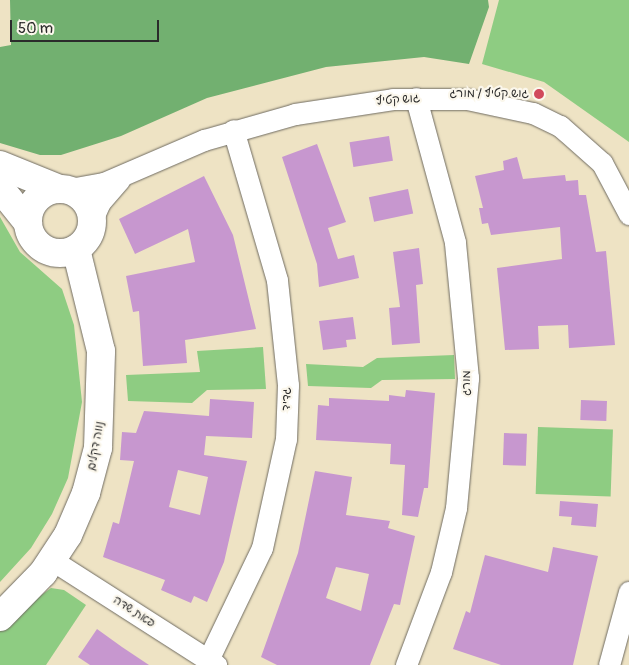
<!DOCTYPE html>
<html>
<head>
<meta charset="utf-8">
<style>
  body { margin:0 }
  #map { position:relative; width:629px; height:665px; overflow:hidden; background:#eee3c4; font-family:Pangolin,"Playpen Sans Hebrew",sans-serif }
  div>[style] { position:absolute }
  .green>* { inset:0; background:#8ecc82; transform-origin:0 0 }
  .forest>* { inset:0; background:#72b070 }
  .building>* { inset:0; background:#c797cf; transform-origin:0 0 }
  .roads { filter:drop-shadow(0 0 1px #6f6b61) drop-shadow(0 0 1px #6f6b61) }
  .street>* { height:21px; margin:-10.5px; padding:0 10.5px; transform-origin:10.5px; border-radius:10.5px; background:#fff }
  .secondary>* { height:28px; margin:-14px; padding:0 14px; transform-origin:14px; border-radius:14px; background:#fff }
  .secondary>.ring { margin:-14px; padding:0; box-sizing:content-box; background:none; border:28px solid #fff; border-radius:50% }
  .dots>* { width:14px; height:14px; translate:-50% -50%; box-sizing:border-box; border:2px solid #fbf7ec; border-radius:50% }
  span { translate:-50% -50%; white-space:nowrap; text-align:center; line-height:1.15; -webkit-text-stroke:4.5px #fbf7ec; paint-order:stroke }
  .poi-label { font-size:12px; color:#2b2b2b }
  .right { translate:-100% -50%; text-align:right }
  .street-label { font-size:12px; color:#2b2b2b }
  .scale { position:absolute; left:10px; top:20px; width:149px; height:22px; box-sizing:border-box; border:2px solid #2b2b2b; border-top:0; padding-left:6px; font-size:15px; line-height:18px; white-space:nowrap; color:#2b2b2b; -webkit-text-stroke:4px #fbf7ec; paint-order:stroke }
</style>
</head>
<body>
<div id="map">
  <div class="green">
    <div style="clip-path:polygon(499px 0,629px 0,629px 142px,544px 82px,482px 64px)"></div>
    <div style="clip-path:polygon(0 217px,20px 252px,62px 289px,74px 325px,82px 402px,68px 478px,52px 514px,31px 548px,0 582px)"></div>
    <div style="clip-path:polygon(263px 347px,266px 389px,207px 390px,192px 403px,128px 401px,126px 375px,200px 372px,197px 351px)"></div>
    <div style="clip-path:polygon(454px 355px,455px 379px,382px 380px,371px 388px,308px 386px,306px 364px,363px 367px,377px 358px)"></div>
    <div style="left:538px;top:427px;width:75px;height:67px;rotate:2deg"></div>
    <div style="clip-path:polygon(51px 588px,64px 590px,86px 605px,46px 665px,0 665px,0 625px)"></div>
  </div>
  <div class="forest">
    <div style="clip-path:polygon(10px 0,488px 0,489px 7px,469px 64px,424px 57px,326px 67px,207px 98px,121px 136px,61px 155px,40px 155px,0 143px,0 47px,11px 45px)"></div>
  </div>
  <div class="building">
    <div style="left:389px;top:136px;width:25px;height:40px;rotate:81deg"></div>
    <div style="clip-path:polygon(317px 144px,346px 222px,328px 228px,338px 259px,354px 255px,359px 278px,319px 287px,317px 264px,282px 157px)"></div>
    <div style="clip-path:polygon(517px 157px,523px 179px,565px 175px,566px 181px,578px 180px,579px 195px,586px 195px,596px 252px,606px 251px,615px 345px,569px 348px,568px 325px,538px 326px,539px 349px,505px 350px,497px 268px,562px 259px,560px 227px,491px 235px,488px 223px,482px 224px,479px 208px,483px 208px,475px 176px,504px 170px,503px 161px)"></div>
    <div style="clip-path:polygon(204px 176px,233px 235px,256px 329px,185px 340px,187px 363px,143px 366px,139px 311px,133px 312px,126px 276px,195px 262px,188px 229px,135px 254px,119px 219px)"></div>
    <div style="left:408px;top:189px;width:25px;height:40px;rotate:78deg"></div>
    <div style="clip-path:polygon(419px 248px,423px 284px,416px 285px,420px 343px,392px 345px,389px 308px,400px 307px,393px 252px)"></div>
    <div style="clip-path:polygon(353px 317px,356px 339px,346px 340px,347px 347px,323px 350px,319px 321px)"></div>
    <div style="clip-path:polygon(406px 390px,435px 393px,428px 488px,424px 488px,418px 517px,402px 515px,405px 465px,390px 464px,391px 444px,316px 440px,318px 405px,329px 406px,329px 398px,389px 401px,389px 395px,405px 397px)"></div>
    <div style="clip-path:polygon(evenodd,210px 399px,254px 402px,252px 438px,206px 436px,204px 455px,247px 461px,224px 562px,207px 602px,194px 596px,191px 603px,161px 590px,165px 580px,103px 557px,113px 522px,119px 524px,134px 461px,120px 460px,122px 432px,136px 433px,144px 411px,209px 416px,210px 399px,178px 470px,208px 477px,200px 515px,169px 507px,178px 470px)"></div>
    <div style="left:581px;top:400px;width:26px;height:20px;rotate:2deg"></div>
    <div style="left:504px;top:433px;width:23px;height:32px;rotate:2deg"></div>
    <div style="clip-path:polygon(evenodd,315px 471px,352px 477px,346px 515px,390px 521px,388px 528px,415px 536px,400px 605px,394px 604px,370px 665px,277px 665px,261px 657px,298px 553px,315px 471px,336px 567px,369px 574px,361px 611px,326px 598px,336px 567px)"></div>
    <div style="clip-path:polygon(560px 501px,598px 504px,596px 527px,571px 525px,572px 517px,559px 516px)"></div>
    <div style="clip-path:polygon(553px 547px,598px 556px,573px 665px,501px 665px,453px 649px,466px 611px,470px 613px,485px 555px,548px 572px)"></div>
    <div style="clip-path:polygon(97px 629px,122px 647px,149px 665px,90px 665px,78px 657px)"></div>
  </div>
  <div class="roads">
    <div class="street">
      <div style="left:64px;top:190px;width:41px;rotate:-9.9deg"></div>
      <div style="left:104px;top:183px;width:109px;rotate:-23.3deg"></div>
      <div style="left:204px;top:140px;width:95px;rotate:-15.9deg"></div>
      <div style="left:295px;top:114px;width:99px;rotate:-8.7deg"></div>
      <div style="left:393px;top:99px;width:74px"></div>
      <div style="left:467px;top:99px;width:67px;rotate:12deg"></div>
      <div style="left:533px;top:113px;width:30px;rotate:26deg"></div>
      <div style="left:560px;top:126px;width:56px;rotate:41.4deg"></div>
      <div style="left:602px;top:163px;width:58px;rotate:62.1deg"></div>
      <div style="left:92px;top:220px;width:20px;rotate:-66deg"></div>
      <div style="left:100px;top:202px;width:30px;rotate:-49deg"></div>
      <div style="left:52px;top:560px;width:195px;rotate:32.6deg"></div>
      <div style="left:208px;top:660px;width:124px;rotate:-64.3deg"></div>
      <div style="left:262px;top:548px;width:112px;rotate:-77.6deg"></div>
      <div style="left:286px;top:439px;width:54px;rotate:-87.9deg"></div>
      <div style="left:288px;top:385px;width:106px;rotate:-96deg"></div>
      <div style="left:277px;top:280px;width:156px;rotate:-106.3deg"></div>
      <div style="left:406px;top:665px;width:99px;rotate:-69.4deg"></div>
      <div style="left:441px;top:572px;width:66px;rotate:-76.8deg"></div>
      <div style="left:456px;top:508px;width:131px;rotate:-84.7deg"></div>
      <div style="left:468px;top:378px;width:137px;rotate:-95.5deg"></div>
      <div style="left:455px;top:242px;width:149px;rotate:-105.2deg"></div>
      <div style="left:609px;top:665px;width:76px;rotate:-74.7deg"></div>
    </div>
    <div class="secondary">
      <div style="left:0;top:165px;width:64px;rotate:22.1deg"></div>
      <div style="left:0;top:188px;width:45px;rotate:51.3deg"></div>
      <div class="ring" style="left:28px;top:189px;width:36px;height:36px"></div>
      <div style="left:0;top:617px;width:62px;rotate:-45.7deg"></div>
      <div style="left:43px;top:573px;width:45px;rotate:-56.7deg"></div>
      <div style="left:68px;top:535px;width:46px;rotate:-66.8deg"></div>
      <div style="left:86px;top:493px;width:47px;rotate:-75.1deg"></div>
      <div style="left:98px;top:448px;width:97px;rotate:-88.2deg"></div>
      <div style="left:101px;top:351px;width:105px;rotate:-103.8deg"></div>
    </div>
  </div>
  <div class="dots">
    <div style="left:539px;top:94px;background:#d1495b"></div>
  </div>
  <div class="poi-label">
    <span class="right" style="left:529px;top:94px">גוש קטיף / מורג</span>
  </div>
  <div class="street-label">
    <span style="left:398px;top:100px;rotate:-4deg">גוש קטיף</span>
    <span style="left:467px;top:383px;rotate:-90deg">מורג</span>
    <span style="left:287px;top:399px;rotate:-88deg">גדיד</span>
    <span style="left:96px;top:446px;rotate:-80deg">נווה דקלים</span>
    <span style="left:134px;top:612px;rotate:33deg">פאת שדה</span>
  </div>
  <div class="scale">50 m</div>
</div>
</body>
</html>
